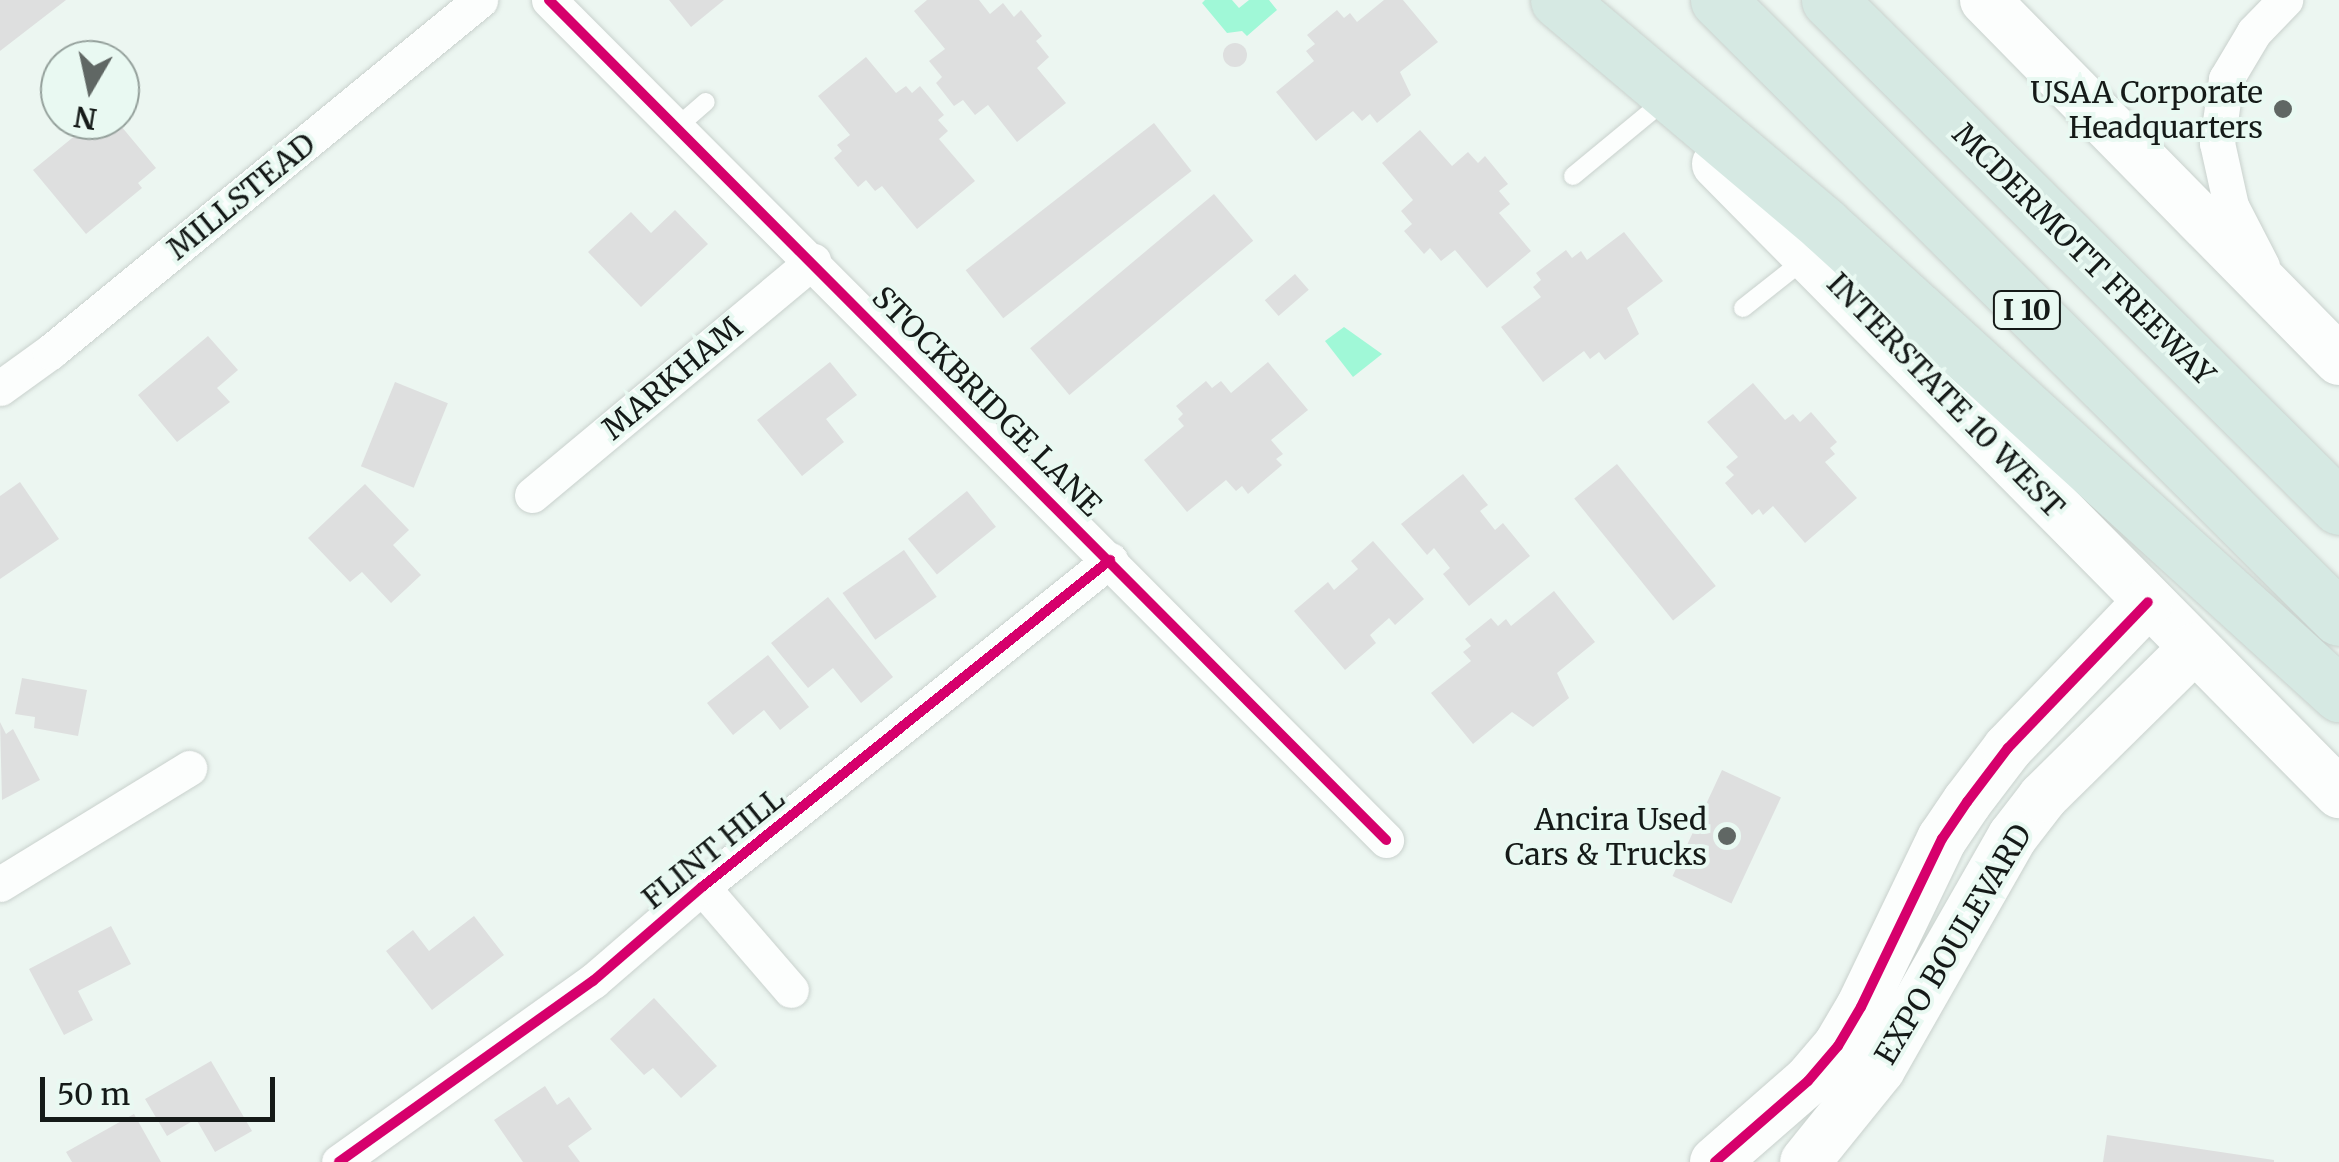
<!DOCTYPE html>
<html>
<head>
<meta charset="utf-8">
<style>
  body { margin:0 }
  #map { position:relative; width:2339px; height:1162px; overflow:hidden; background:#ecf6f1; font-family:Merriweather,serif }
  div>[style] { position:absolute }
  .water>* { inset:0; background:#a0f8d7 }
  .building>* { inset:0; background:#dedfdf; transform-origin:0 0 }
  .round { border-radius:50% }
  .roads { filter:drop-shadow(0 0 2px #c9d1cd) drop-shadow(0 0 2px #c9d1cd) }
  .lane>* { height:18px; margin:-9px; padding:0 9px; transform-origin:9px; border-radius:9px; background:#fcfefd }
  .street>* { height:35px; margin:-17.5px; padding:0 17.5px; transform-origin:17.5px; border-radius:17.5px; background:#fcfefd }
  .secondary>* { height:50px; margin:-25px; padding:0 25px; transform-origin:25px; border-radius:25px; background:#fcfefd }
  .highway>* { height:55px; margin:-27.5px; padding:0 27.5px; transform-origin:27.5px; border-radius:27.5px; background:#d6e9e3 }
  .cycleway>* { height:10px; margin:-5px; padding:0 5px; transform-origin:5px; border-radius:5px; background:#d6006c }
  .dots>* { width:28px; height:28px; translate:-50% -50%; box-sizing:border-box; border:5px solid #e9f9f2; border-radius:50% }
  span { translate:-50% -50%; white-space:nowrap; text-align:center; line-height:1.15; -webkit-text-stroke:8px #e9f9f2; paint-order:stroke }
  .shield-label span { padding:2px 8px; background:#e9f9f2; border:2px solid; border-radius:8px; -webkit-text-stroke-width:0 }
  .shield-label { font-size:28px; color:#151a18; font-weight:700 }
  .poi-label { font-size:30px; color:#151a18 }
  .right { translate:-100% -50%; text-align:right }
  .street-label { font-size:30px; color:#151a18 }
  .north { position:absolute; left:40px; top:40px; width:100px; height:100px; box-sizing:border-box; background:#e9f9f2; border:2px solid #94a09b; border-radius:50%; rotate:189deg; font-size:28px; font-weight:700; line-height:40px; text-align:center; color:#151a18 }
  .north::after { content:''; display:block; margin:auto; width:35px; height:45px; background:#606764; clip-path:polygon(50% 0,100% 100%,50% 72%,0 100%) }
  .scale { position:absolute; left:40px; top:1077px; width:235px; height:45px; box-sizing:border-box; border:5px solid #151a18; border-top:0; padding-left:12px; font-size:30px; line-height:35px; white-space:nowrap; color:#151a18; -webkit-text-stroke:8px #e9f9f2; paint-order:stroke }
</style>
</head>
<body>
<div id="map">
  <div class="water">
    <div style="clip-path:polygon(1205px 0,1232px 0,1239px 8px,1249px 0,1269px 0,1277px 10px,1247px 36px,1242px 31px,1227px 33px,1202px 3px)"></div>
    <div style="clip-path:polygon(1344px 327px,1382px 354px,1353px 377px,1325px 341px)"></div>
  </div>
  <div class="building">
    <div style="clip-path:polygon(0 0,66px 0,0 51px)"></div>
    <div style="clip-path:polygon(669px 0,724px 0,691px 27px)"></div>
    <div style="clip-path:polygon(927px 0,979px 0,990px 14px,1003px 3px,1014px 17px,1021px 10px,1042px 36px,1036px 41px,1049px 57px,1037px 68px,1066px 103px,1017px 142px,988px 105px,975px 115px,963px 100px,954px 106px,936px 83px,942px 77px,929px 61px,945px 49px,914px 11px)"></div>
    <div style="clip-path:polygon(1384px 0,1403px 0,1438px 42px,1400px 72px,1411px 95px,1377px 123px,1370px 114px,1362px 121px,1353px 111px,1316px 141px,1276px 92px,1314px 61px,1306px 51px,1315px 44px,1307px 35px,1337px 10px,1344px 18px,1350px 13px,1357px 22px)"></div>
    <div class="round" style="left:1223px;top:43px;width:24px;height:24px"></div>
    <div style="clip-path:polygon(866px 57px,896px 93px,906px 86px,912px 93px,920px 86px,944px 115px,938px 120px,948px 131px,939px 139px,975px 181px,917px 229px,882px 186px,875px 191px,866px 180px,858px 187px,834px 158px,842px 151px,837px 145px,850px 135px,818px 96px)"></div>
    <div style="clip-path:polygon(103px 120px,116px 120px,156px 168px,138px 183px,142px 188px,86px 234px,33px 170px,88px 125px,92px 129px)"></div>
    <div style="left:1154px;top:123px;width:61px;height:239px;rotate:52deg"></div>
    <div style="clip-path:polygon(1420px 130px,1452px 166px,1468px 152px,1478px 163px,1485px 156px,1508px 184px,1499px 191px,1510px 204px,1499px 213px,1531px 251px,1487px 288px,1455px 250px,1441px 261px,1430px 248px,1424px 254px,1404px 231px,1412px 224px,1401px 211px,1413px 200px,1382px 163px)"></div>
    <div style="left:1214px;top:194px;width:61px;height:240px;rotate:50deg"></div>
    <div style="clip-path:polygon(675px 210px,708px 244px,641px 307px,588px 252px,631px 212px,651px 233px)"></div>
    <div style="clip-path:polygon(1624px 232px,1663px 281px,1627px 308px,1639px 334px,1605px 360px,1599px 352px,1590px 359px,1584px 351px,1543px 382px,1501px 327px,1541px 297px,1533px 287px,1541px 280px,1536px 273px,1566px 250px,1572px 258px,1581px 251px,1587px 260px)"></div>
    <div style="left:1295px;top:274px;width:21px;height:40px;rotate:49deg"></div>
    <div style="clip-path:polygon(208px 336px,238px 370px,217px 388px,230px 402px,177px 442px,138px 395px)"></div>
    <div style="clip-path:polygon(830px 362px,857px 395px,826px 419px,844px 442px,802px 476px,757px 420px)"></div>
    <div style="clip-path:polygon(1268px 362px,1308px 410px,1271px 440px,1283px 454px,1276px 459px,1282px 465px,1248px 494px,1242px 486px,1236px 491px,1226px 480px,1187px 512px,1144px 460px,1184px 426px,1178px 419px,1183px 414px,1176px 406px,1206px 381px,1212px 388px,1221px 381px,1231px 393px)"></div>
    <div style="left:395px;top:382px;width:57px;height:91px;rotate:22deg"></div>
    <div style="clip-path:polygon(1753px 383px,1785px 420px,1793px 414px,1800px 422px,1811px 412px,1837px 442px,1830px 448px,1835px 454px,1825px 462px,1857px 498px,1805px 543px,1773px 506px,1763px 515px,1759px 509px,1752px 515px,1725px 483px,1734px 475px,1726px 467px,1738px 457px,1707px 422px)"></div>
    <div style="left:1617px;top:464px;width:157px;height:55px;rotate:51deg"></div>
    <div style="clip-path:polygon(1463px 474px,1488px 505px,1480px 511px,1495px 530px,1503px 523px,1530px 556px,1469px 606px,1443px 574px,1450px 568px,1434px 548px,1427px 555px,1401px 524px)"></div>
    <div style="clip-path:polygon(20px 482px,59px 539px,0 579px,0 496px)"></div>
    <div style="clip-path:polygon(365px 484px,409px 530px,393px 545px,421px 575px,391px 603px,362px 572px,350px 582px,308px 538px)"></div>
    <div style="left:967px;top:491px;width:46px;height:76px;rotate:51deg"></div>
    <div style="clip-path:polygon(1373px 541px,1424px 599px,1395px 625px,1389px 618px,1370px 635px,1376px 643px,1345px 670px,1294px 611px,1328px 582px,1334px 590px,1358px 569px,1351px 561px)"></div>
    <div style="left:904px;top:550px;width:57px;height:75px;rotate:55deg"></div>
    <div style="clip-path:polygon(1554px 591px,1595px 642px,1557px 673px,1569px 698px,1533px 727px,1512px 712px,1473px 744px,1431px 693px,1471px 661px,1463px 652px,1471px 646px,1465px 639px,1491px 618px,1498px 626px,1506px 619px,1511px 626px)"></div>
    <div style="clip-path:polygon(828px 597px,893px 677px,861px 703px,833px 668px,808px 688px,771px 643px)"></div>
    <div style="clip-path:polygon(768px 655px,809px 707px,780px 730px,764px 710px,733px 735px,707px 703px)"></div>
    <div style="clip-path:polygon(22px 678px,87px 690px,78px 736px,34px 728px,35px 717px,15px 714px)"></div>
    <div style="clip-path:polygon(0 722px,6px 734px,13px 729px,40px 780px,2px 800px)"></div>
    <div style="left:1722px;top:770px;width:65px;height:117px;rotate:25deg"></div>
    <div style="clip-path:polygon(474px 916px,504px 955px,432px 1010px,386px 951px,413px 930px,429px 951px)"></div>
    <div style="clip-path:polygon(111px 926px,131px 964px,78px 991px,93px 1020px,64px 1035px,29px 969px)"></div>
    <div style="clip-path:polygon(654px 998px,717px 1066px,681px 1098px,653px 1068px,644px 1075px,610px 1039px)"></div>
    <div style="clip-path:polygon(211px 1061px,252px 1131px,215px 1152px,196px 1119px,167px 1136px,145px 1099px)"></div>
    <div style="clip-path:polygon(545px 1086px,557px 1105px,569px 1097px,592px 1129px,568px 1146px,580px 1162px,523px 1162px,494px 1120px)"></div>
    <div style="clip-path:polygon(134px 1114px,161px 1162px,72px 1162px,66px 1152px)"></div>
    <div style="clip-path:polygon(2107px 1135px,2274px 1160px,2274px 1162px,2103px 1162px)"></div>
  </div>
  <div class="roads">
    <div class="lane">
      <div style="left:677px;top:127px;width:38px;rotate:-41deg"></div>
      <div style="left:1573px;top:176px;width:110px;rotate:-39.5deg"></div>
      <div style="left:1743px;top:308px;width:79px;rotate:-38.3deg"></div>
    </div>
    <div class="street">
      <div style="left:549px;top:0;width:1186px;rotate:45.1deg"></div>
      <div style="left:2262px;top:266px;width:68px;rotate:-117.3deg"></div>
      <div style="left:2231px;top:206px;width:65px;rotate:-102.5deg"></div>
      <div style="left:2217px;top:143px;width:65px;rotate:-82deg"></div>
      <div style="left:2226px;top:79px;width:55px;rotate:-59.2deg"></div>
      <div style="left:2254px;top:32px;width:45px;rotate:-45.9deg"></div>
      <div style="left:0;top:388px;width:62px;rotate:-35.8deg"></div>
      <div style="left:50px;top:352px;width:556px;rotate:-39.3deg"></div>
      <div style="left:532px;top:495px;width:366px;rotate:-39.8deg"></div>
      <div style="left:0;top:884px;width:222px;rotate:-31.5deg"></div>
      <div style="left:702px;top:887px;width:136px;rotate:49.2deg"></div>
      <div style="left:339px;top:1162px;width:312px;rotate:-35.5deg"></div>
      <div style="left:593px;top:981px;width:144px;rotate:-40.8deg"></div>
      <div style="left:702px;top:887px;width:523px;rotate:-38.71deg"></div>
    </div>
    <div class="secondary">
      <div style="left:1985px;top:0;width:505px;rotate:45.48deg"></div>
      <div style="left:1717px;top:164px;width:885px;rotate:45.32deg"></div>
      <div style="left:1715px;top:1162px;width:123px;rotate:-41.1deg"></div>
      <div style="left:1808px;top:1081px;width:46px;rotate:-49.4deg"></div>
      <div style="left:1838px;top:1046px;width:45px;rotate:-59.5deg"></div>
      <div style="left:1861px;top:1007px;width:187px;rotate:-64.3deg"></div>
      <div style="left:1942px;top:839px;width:45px;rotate:-56deg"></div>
      <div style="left:1967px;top:802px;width:68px;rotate:-52.8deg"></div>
      <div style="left:2008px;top:748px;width:202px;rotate:-46.2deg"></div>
      <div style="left:1805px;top:1162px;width:119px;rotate:-51.1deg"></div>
      <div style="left:1880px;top:1069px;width:268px;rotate:-60.3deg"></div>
      <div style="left:2013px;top:836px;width:49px;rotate:-52.4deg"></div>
      <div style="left:2043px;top:797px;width:212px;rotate:-44.6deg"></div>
    </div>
    <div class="highway">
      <div style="left:1558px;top:0;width:348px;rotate:40.2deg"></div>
      <div style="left:1824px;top:225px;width:697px;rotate:42.32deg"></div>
      <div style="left:1718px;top:0;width:876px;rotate:44.86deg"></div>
      <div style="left:1829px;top:0;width:719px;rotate:44.83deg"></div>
    </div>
  </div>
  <div class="cycleway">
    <div style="left:549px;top:0;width:1186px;rotate:45.1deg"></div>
    <div style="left:339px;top:1162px;width:312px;rotate:-35.5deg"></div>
    <div style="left:593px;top:981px;width:144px;rotate:-40.8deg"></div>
    <div style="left:702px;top:887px;width:523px;rotate:-38.71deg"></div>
    <div style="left:1715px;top:1162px;width:123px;rotate:-41.1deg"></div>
    <div style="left:1808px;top:1081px;width:46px;rotate:-49.4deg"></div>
    <div style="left:1838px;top:1046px;width:45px;rotate:-59.5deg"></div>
    <div style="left:1861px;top:1007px;width:187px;rotate:-64.3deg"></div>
    <div style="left:1942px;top:839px;width:45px;rotate:-56deg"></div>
    <div style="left:1967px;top:802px;width:68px;rotate:-52.8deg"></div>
    <div style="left:2008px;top:748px;width:202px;rotate:-46.2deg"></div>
  </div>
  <div class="dots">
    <div style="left:2283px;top:109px;background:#606764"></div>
    <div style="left:1727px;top:836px;background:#606764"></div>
  </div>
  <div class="shield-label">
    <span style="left:2027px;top:310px">I 10</span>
  </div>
  <div class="poi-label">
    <span class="right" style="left:2263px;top:109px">USAA Corporate<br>Headquarters</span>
    <span class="right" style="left:1707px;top:836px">Ancira Used<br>Cars &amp; Trucks</span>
  </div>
  <div class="street-label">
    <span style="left:241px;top:196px;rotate:-39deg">MILLSTEAD</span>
    <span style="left:2084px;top:254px;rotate:45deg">MCDERMOTT FREEWAY</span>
    <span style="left:672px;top:378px;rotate:-40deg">MARKHAM</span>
    <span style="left:1946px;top:395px;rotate:46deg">INTERSTATE 10 WEST</span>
    <span style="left:987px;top:401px;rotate:45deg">STOCKBRIDGE LANE</span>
    <span style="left:713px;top:848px;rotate:-39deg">FLINT HILL</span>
    <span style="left:1953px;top:944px;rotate:-59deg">EXPO BOULEVARD</span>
  </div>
  <div class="north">N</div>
  <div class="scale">50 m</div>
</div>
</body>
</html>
